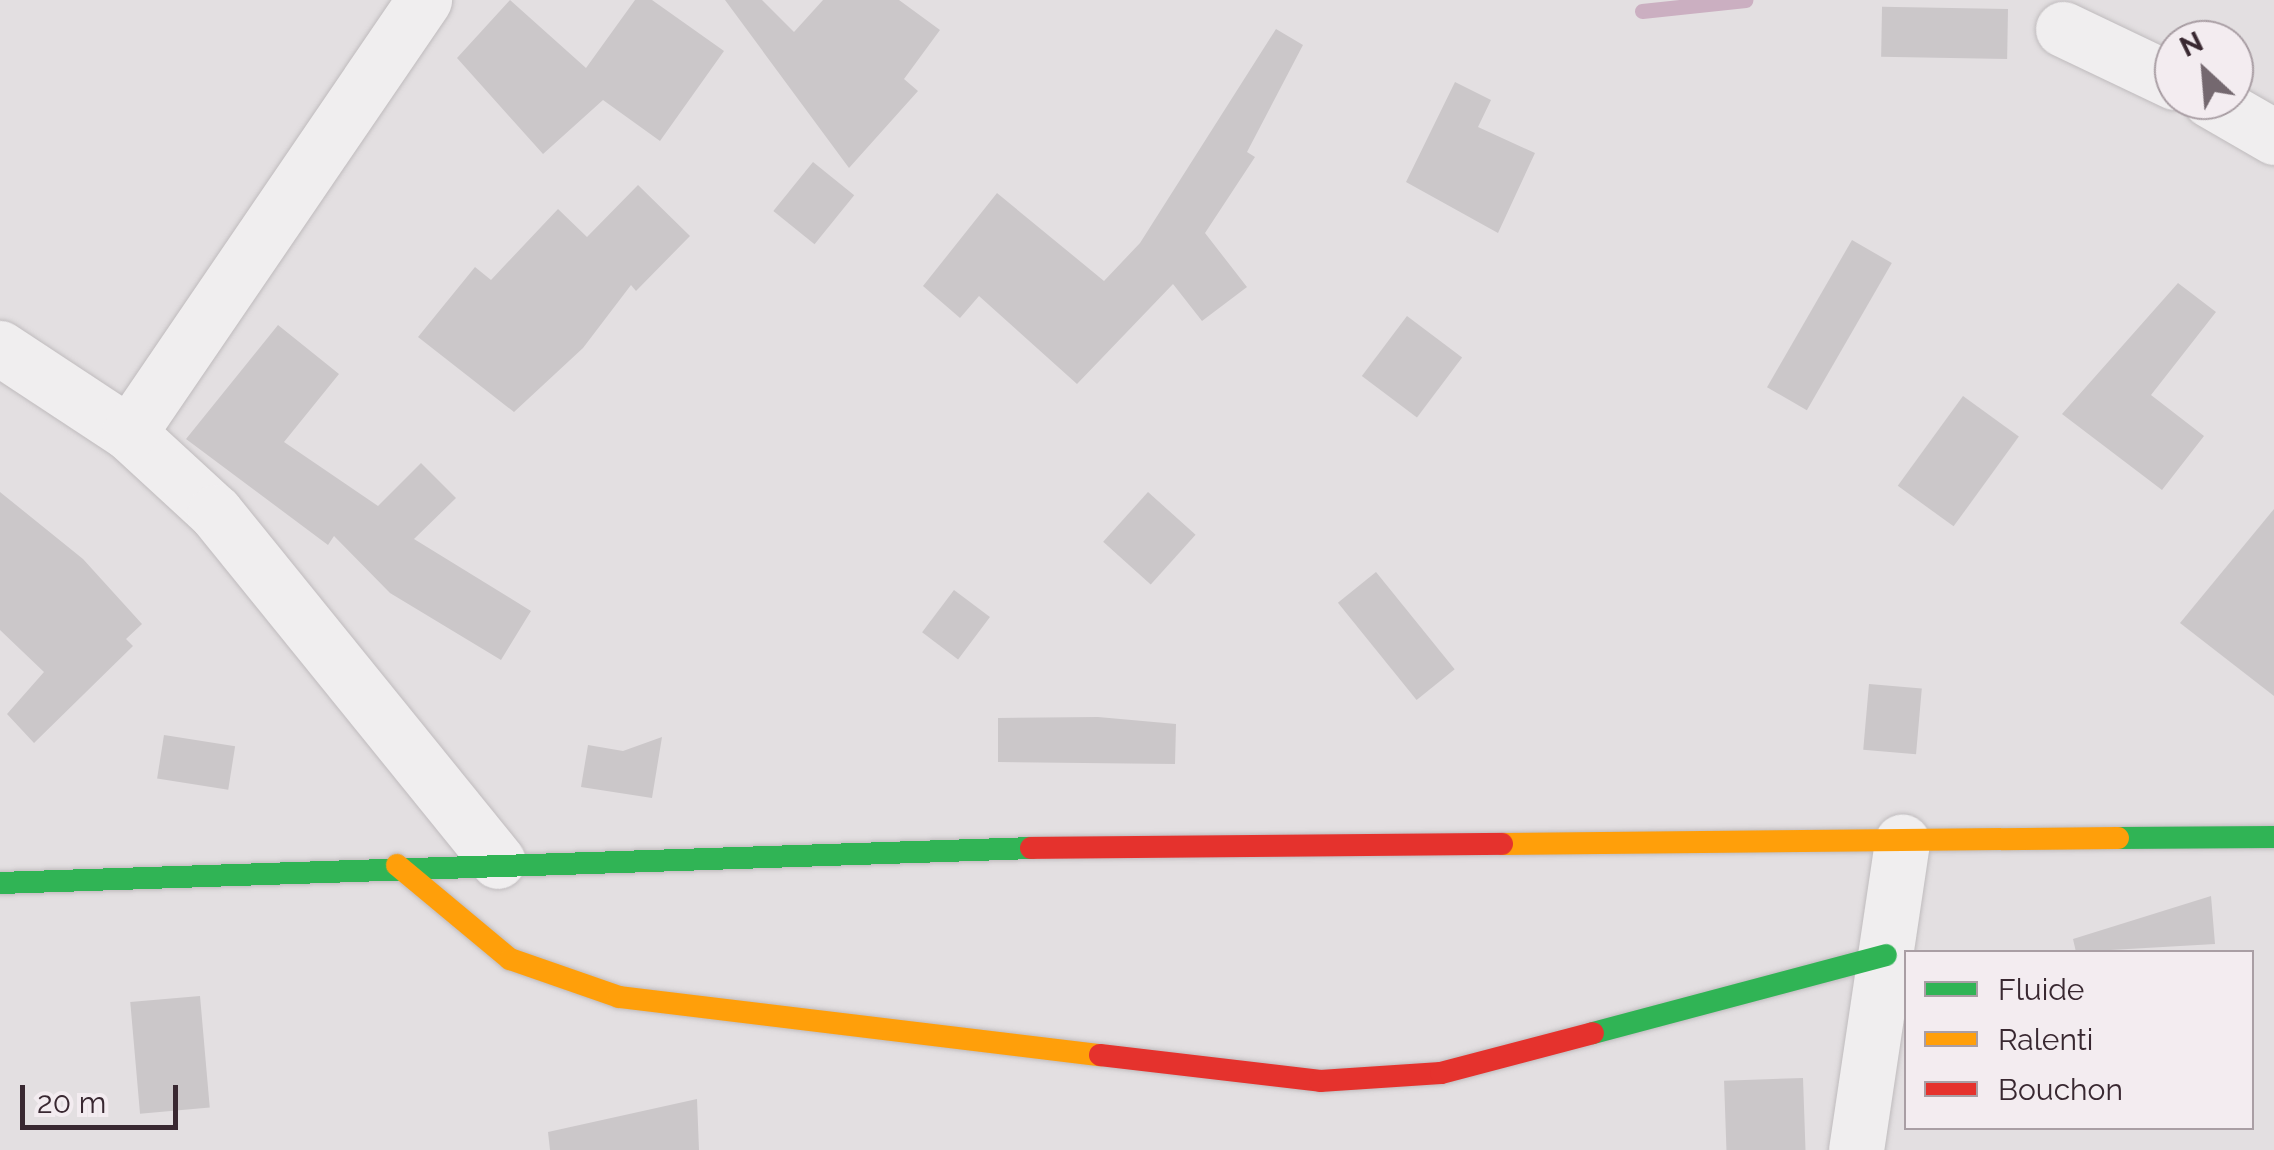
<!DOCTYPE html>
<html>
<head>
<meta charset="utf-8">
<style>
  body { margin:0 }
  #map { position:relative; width:2274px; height:1150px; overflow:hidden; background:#e3dfe1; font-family:Raleway,sans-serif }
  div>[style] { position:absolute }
  .stream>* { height:15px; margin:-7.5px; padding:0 7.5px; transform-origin:7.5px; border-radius:7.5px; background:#cbafc1 }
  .building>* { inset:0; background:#cbc7c9; transform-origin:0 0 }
  .roads { filter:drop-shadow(0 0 2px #bfbbbd) drop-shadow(0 0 2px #bfbbbd) }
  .street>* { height:55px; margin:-27.5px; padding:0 27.5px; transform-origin:27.5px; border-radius:27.5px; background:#f0eeef }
  .fast>* { height:22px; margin:-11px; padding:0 11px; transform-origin:11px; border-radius:11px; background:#30b455 }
  .slow>* { height:22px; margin:-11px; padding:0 11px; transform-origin:11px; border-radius:11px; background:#ff9f0a }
  .jam>* { height:22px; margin:-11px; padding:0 11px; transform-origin:11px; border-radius:11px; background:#e5322d }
  span { translate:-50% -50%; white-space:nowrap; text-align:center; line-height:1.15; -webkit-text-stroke:8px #f3ecf0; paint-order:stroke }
  .legend { position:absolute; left:1904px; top:950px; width:350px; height:180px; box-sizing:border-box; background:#f3ecf0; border:2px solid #a99ea4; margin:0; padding:12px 18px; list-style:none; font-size:30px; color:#392831 }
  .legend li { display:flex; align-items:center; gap:20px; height:50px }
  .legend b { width:50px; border:2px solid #a99ea4 }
  .north { position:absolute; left:2154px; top:20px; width:100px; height:100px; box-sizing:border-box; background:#f3ecf0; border:2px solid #a99ea4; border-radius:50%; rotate:334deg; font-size:28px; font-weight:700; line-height:40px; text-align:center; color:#392831 }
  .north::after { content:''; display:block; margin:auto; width:35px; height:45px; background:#74686f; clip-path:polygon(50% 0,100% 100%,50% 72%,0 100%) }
  .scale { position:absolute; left:20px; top:1085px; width:158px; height:45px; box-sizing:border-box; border:5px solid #392831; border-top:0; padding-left:12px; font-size:30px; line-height:35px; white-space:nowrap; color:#392831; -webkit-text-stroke:8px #f3ecf0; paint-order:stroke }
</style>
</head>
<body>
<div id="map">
  <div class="stream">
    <div style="left:1642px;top:11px;width:104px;rotate:-6.1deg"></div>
  </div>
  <div class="building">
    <div style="clip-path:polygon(510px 0,586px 68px,635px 0,652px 0,724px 51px,660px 141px,603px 100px,543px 154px,457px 58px)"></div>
    <div style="clip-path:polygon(725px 0,762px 0,794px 32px,823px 0,899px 0,940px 30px,904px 79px,918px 91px,849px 168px)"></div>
    <div style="left:2008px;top:9px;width:50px;height:126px;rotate:91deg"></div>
    <div style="clip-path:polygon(1276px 29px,1303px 45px,1247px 152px,1255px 157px,1205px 233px,1247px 287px,1202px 321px,1173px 284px,1077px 384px,979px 296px,960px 318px,923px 286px,997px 193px,1104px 281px,1140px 243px)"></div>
    <div style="clip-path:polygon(1455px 82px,1491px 100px,1478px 127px,1535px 153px,1498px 233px,1406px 182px)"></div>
    <div style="left:813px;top:162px;width:53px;height:63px;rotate:39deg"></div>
    <div style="clip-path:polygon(638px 185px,690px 236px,636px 291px,631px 285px,583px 348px,514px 412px,418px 337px,475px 267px,491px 280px,558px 209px,587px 237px)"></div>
    <div style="left:1852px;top:240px;width:46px;height:170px;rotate:30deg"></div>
    <div style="clip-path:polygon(2178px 283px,2216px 312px,2151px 395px,2204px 436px,2162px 490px,2062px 414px)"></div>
    <div style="left:1407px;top:316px;width:69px;height:75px;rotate:37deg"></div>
    <div style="clip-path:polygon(278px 325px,339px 374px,284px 442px,378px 506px,421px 463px,456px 498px,414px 539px,531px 611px,501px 660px,390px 593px,334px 536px,328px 545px,186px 439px)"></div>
    <div style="left:1963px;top:396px;width:69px;height:111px;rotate:36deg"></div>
    <div style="clip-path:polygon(0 492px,83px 559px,142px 624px,126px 639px,133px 646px,34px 743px,7px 714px,44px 672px,0 630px)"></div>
    <div style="left:1148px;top:492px;width:64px;height:67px;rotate:42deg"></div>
    <div style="clip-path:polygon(2274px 509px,2274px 696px,2180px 623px)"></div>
    <div style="left:1376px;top:572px;width:125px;height:49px;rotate:51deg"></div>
    <div style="left:954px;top:590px;width:45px;height:53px;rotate:37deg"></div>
    <div style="left:1869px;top:684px;width:53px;height:66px;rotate:5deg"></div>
    <div style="clip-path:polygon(1098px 717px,1176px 724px,1175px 764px,998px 762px,998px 718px)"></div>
    <div style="left:164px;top:735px;width:72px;height:44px;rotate:9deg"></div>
    <div style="clip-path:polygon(662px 737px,652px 798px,581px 787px,588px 745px,623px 751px)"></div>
    <div style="clip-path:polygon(2211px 896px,2215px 944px,2076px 952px,2073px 939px)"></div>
    <div style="left:200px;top:996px;width:112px;height:70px;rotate:85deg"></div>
    <div style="left:1803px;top:1078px;width:72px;height:79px;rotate:88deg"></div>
    <div style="clip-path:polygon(697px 1099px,699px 1150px,550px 1150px,548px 1132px)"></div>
  </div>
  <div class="roads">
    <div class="street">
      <div style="left:2063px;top:29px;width:123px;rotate:25.5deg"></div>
      <div style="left:2210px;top:100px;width:74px;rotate:30deg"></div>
      <div style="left:0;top:348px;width:154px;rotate:33.4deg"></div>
      <div style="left:129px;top:433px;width:117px;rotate:42.6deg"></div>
      <div style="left:215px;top:512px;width:449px;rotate:51deg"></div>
      <div style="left:129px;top:433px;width:524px;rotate:-55.73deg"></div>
      <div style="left:1856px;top:1150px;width:312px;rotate:-81.5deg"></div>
    </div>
    <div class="fast">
      <div style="left:2118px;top:838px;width:156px;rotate:-0.4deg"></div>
      <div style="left:0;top:883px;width:1032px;rotate:-1.94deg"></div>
      <div style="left:1593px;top:1033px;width:303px;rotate:-14.9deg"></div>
    </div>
    <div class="slow">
      <div style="left:1502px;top:844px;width:616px;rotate:-0.56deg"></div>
      <div style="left:397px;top:865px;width:147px;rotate:39.8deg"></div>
      <div style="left:510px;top:959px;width:115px;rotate:19.2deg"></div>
      <div style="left:619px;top:997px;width:484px;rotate:6.9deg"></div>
    </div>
    <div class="jam">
      <div style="left:1031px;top:848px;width:471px;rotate:-0.5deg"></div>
      <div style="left:1100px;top:1055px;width:222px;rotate:6.7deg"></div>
      <div style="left:1320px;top:1081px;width:121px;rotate:-3.8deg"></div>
      <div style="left:1441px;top:1073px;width:157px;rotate:-14.7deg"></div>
    </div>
  </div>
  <ul class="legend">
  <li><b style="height:12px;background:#30b455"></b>Fluide</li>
  <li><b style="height:12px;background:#ff9f0a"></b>Ralenti</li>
  <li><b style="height:12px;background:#e5322d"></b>Bouchon</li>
  </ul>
  <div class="north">N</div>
  <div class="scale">20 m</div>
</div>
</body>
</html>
